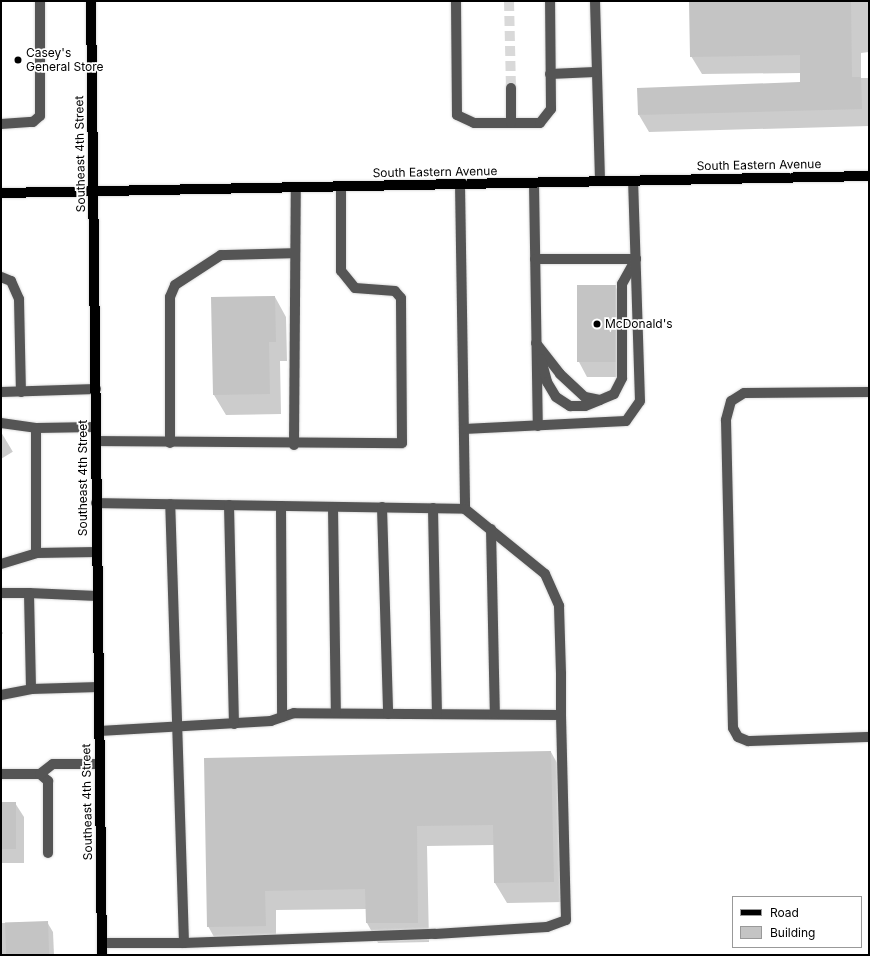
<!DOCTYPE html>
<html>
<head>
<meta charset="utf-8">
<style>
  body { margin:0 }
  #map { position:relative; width:870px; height:956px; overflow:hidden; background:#fff; font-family:Inter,sans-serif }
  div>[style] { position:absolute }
  .shadow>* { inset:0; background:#0003; transform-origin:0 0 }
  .building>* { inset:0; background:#c4c4c4; transform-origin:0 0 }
  .minor-tunnel>* { height:10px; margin-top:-5px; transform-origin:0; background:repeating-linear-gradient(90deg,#d9d9d9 0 10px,transparent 0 15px) }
  .roads { filter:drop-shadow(0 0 1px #dbdbdb) drop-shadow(0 0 1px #dbdbdb) }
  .minor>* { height:10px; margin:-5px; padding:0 5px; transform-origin:5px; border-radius:5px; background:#555 }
  .major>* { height:10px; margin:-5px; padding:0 5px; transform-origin:5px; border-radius:5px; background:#000 }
  .dots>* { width:11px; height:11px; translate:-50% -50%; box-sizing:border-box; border:2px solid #fff; border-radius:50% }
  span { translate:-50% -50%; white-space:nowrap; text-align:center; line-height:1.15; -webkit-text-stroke:3.5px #fff; paint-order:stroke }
  .poi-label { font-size:12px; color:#000 }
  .left { translate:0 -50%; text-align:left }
  .street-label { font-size:12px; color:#000 }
  .frame { position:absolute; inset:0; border:2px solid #000; pointer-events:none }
  .legend { position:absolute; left:732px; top:896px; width:130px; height:52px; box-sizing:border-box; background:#fff; border:1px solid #999; margin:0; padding:5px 7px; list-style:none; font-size:12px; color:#000 }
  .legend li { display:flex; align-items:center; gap:8px; height:20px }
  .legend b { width:20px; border:1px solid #999 }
</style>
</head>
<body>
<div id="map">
  <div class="shadow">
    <div style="clip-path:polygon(690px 1px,869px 1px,869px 52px,861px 53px,861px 78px,869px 78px,869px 126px,649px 132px,639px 115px,801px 83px,801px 73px,702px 74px,691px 56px)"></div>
    <div style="clip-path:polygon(578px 286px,615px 286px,624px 301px,624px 377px,587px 377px,579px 362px)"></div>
    <div style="clip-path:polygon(275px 297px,286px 317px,287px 361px,280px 361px,281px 414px,226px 415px,214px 395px)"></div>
    <div style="left:1px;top:432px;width:23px;height:143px;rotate:59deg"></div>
    <div style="left:1px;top:631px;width:3px;height:34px;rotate:45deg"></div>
    <div style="clip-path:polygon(551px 752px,562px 772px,565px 902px,507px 903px,495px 883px,494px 845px,427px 846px,429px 942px,378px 943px,367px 923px,367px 909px,276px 910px,276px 945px,219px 946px,208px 926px,205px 759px)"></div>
    <div style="clip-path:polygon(1px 803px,15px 803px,24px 817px,24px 863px,1px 863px)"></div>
    <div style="clip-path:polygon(47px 922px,53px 932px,54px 955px,1px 955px,1px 923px)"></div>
  </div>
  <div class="building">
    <div style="clip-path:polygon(689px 1px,851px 1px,852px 77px,861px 77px,862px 109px,638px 115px,637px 88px,800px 82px,800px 55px,690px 57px)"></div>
    <div style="left:577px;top:285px;width:39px;height:77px"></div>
    <div style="clip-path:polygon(275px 296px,276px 342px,269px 342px,270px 394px,213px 395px,211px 297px)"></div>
    <div style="clip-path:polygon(551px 751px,554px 882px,494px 883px,493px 825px,417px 826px,418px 923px,366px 923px,365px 889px,265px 891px,266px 926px,207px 927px,204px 758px)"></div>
    <div style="left:1px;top:802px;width:15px;height:47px"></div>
    <div style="left:48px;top:921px;width:34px;height:43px;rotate:88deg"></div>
  </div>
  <div class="minor-tunnel">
    <div style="left:509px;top:1px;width:87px;rotate:88.7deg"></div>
  </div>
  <div class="roads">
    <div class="minor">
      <div style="left:456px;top:1px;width:114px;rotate:89.5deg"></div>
      <div style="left:457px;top:115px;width:19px;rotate:25deg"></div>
      <div style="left:474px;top:123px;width:66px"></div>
      <div style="left:540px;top:123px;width:18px;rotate:-52deg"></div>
      <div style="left:551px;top:109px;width:108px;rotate:-90.5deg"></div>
      <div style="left:595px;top:1px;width:180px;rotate:88.4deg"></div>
      <div style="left:550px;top:74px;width:45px;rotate:-2.5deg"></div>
      <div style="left:511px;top:88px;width:35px;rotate:90deg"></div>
      <div style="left:1px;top:124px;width:32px;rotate:-4deg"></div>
      <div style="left:33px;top:122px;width:9px;rotate:-41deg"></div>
      <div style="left:40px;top:116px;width:115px;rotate:-90deg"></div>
      <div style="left:534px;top:183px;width:243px;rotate:89.1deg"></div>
      <div style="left:460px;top:184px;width:325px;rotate:89.1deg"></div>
      <div style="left:535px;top:259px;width:101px"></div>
      <div style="left:1px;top:277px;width:11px;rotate:22deg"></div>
      <div style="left:11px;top:281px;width:20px;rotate:66deg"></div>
      <div style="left:19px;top:299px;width:93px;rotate:88.8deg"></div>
      <div style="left:536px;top:343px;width:39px;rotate:52deg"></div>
      <div style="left:560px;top:374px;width:34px;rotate:43deg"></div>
      <div style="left:585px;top:397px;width:15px;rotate:11deg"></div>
      <div style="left:600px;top:400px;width:15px;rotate:-23deg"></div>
      <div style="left:614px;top:394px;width:18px;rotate:-63deg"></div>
      <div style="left:622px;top:378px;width:94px;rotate:-90deg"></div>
      <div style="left:622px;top:284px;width:29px;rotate:-61deg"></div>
      <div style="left:541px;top:359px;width:24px;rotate:75deg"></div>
      <div style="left:547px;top:382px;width:17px;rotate:59deg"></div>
      <div style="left:556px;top:397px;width:17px;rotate:33deg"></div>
      <div style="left:570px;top:406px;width:15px"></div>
      <div style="left:585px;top:406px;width:16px;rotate:-22deg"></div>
      <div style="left:1px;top:392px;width:95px;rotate:-1.8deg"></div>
      <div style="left:869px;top:392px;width:125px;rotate:179.5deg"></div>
      <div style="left:744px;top:393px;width:15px;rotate:148deg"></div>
      <div style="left:731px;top:401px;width:20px;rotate:105deg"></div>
      <div style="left:726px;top:420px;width:308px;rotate:88.7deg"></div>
      <div style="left:733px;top:728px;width:10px;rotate:61deg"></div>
      <div style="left:738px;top:737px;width:11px;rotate:22deg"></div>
      <div style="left:748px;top:741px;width:121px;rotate:-1.9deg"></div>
      <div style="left:1px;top:423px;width:35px;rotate:8deg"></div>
      <div style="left:36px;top:428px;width:60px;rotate:-1deg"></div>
      <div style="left:36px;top:428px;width:125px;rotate:90deg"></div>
      <div style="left:464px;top:429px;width:162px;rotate:-2.8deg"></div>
      <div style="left:626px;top:421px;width:24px;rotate:-55deg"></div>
      <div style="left:640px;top:401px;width:220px;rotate:-91.8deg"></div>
      <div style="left:96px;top:441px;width:306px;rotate:0.4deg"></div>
      <div style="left:402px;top:443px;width:145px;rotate:-90.4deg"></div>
      <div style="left:401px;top:298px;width:9px;rotate:-131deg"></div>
      <div style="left:395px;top:291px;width:40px;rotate:-175.7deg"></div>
      <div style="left:355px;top:288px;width:22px;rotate:-129deg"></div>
      <div style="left:341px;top:271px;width:85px;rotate:-90deg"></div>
      <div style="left:170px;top:443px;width:146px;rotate:-90deg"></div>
      <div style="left:170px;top:297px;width:13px;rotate:-67deg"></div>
      <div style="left:175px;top:285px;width:55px;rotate:-33.1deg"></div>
      <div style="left:221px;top:255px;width:74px;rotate:-1.5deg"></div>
      <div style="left:294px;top:445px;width:258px;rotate:-89.6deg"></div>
      <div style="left:96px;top:503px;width:369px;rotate:0.9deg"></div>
      <div style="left:465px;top:509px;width:103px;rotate:39.1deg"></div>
      <div style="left:545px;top:574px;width:35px;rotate:66deg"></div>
      <div style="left:559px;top:606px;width:68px;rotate:88.3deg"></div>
      <div style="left:561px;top:674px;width:41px;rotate:90deg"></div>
      <div style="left:561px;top:715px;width:267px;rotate:-179.6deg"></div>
      <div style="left:294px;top:713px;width:24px;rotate:161deg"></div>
      <div style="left:271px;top:721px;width:172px;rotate:176.7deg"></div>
      <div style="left:229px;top:505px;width:219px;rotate:88.7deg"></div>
      <div style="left:281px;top:506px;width:211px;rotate:89.7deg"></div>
      <div style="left:333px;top:507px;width:206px;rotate:89.2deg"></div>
      <div style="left:382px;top:507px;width:207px;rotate:88.3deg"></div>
      <div style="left:433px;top:508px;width:206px;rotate:88.9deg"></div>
      <div style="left:491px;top:529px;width:185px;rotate:88.8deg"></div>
      <div style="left:1px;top:564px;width:37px;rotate:-17deg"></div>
      <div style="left:36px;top:553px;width:61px;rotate:-0.9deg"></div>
      <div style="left:1px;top:593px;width:28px"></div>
      <div style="left:97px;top:596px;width:68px;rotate:-177.5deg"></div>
      <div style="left:29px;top:593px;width:96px;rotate:88.8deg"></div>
      <div style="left:31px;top:689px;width:68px;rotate:-1.7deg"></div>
      <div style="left:1px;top:695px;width:31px;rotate:-11deg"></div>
      <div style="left:1px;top:774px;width:39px"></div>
      <div style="left:40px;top:774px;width:11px;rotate:41deg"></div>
      <div style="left:48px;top:781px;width:72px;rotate:90deg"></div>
      <div style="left:40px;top:774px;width:16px;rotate:-38deg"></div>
      <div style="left:53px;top:764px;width:47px"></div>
      <div style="left:102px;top:943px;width:82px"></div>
      <div style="left:184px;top:943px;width:439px;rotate:-91.8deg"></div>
      <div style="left:184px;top:943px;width:251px;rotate:-2.1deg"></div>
      <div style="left:435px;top:934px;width:112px;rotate:-3.6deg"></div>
      <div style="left:547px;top:927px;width:20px;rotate:-20deg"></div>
      <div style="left:566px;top:920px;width:205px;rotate:-91.4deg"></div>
    </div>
    <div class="major">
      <div style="left:91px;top:1px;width:954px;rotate:89.34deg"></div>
      <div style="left:1px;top:193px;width:868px;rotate:-1.12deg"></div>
    </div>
  </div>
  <div class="dots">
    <div style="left:18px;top:60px;background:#000"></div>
    <div style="left:597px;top:324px;background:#000"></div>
  </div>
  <div class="poi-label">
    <span class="left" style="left:26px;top:60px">Casey's<br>General Store</span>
    <span class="left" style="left:605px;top:324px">McDonald's</span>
  </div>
  <div class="street-label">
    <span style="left:80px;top:154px;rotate:-91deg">Southeast 4th Street</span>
    <span style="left:759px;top:165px;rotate:-1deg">South Eastern Avenue</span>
    <span style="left:435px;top:172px;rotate:-1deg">South Eastern Avenue</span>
    <span style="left:83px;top:478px;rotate:-90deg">Southeast 4th Street</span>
    <span style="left:87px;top:802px;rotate:-91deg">Southeast 4th Street</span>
  </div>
  <div class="frame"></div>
  <ul class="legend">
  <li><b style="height:5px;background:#000"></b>Road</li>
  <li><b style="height:11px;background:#c4c4c4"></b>Building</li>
  </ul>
</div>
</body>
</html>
